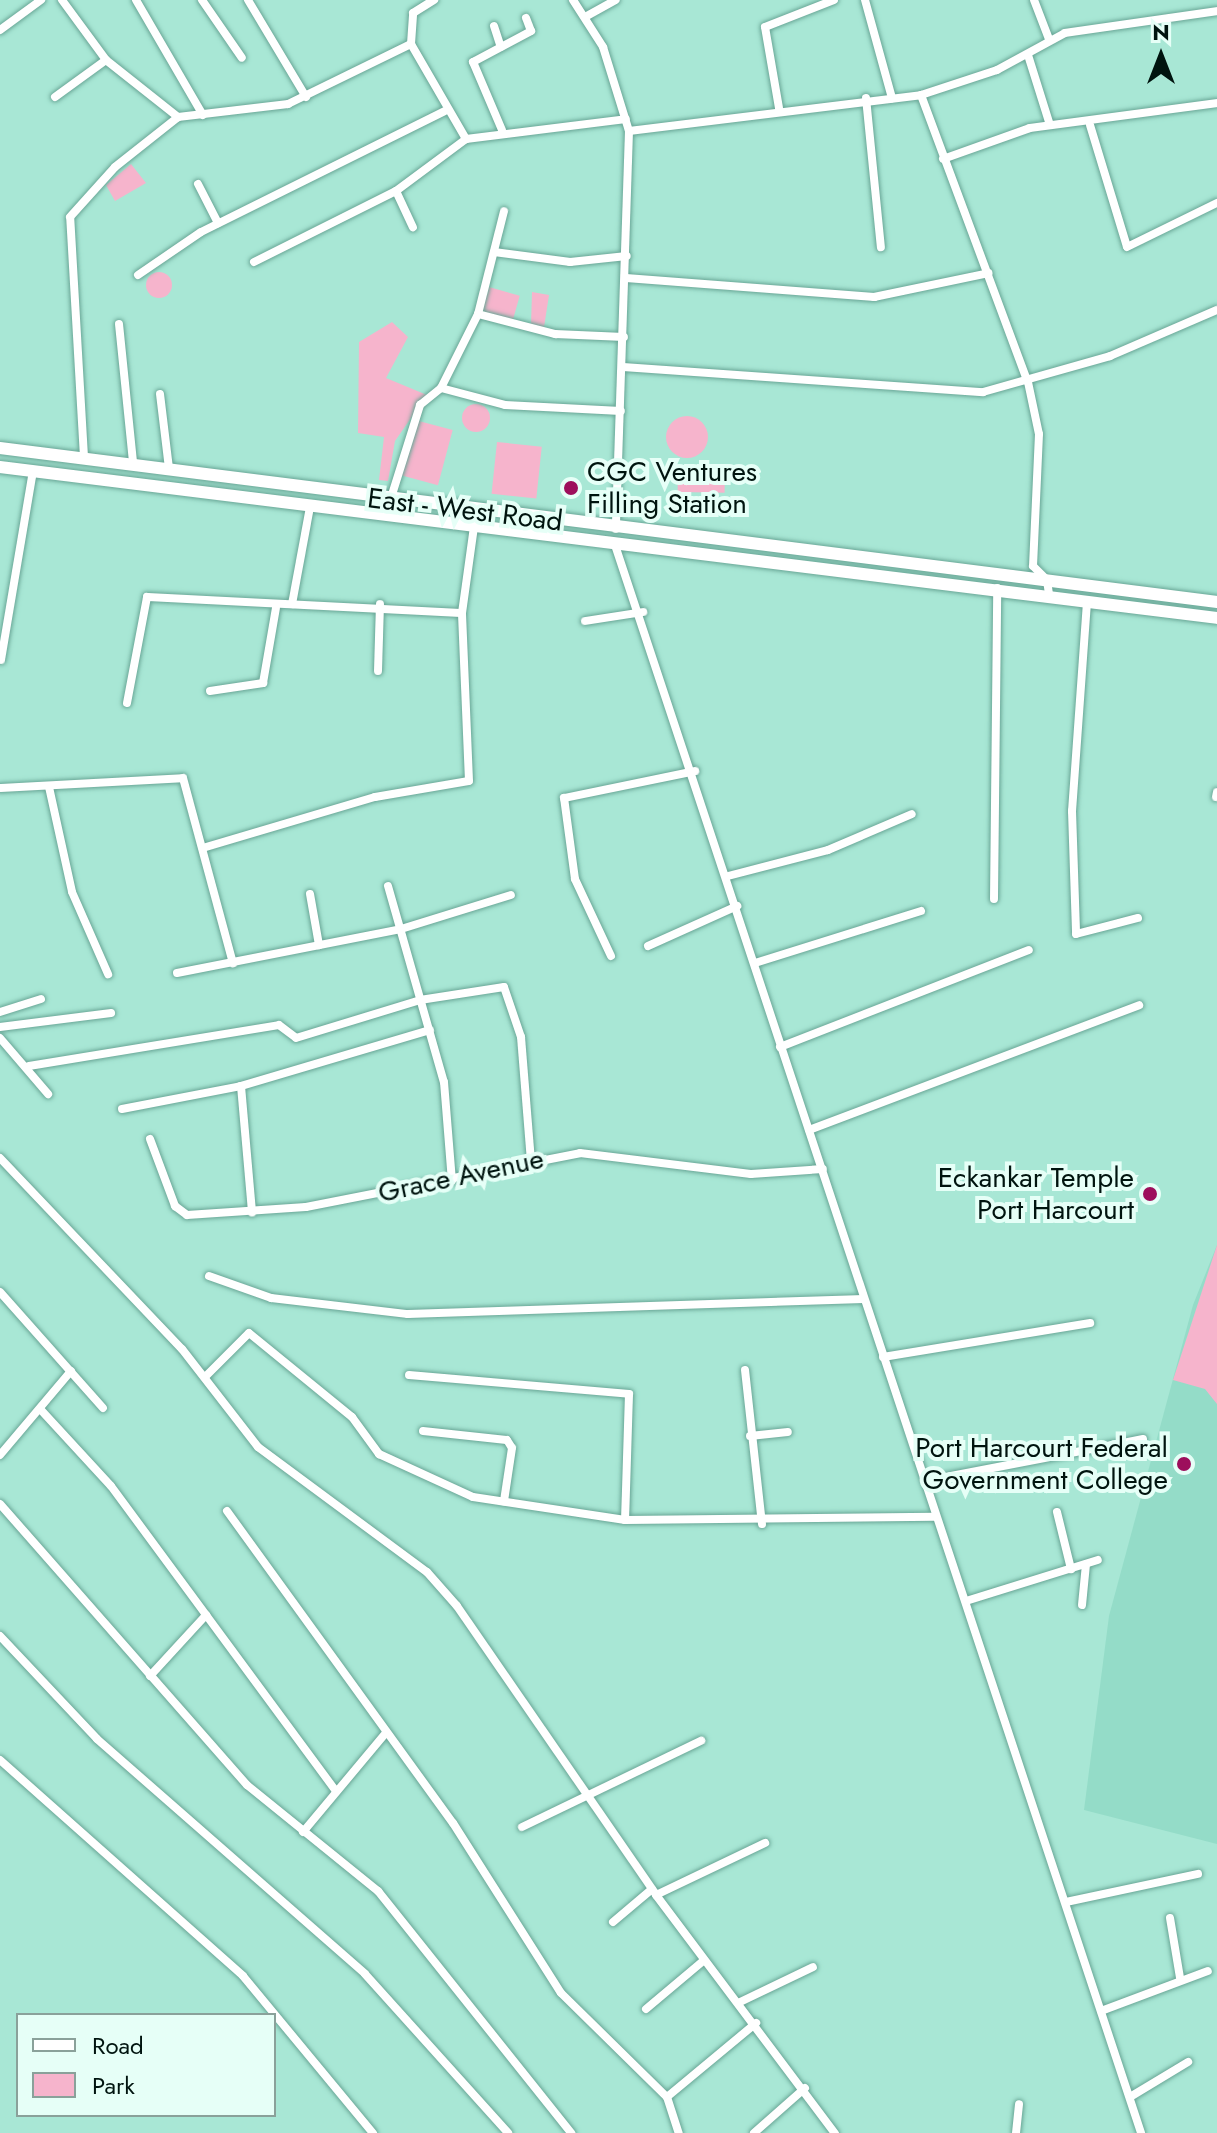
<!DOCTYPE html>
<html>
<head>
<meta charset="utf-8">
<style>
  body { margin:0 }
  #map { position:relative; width:1217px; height:2133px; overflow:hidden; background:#a8e7d5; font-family:Jost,sans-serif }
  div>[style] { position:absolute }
  .built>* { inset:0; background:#94dcc8 }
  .green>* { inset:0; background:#f6b4cc; transform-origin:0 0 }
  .round { border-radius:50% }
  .roads { filter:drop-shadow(0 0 2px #69a696) drop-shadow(0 0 2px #69a696) }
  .street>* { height:8px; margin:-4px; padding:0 4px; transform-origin:4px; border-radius:4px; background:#fff }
  .primary>* { height:12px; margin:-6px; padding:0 6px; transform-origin:6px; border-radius:6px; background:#fff }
  .dots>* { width:22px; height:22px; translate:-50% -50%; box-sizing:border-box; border:4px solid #e6fff7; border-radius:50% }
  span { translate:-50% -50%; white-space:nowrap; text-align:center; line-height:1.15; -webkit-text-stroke:8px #e6fff7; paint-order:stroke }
  .poi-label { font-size:28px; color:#00140f }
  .left { translate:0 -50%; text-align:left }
  .right { translate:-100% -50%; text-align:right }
  .street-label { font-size:28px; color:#00140f }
  .legend { position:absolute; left:16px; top:2013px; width:260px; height:104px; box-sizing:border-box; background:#e6fff7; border:2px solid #8aa19a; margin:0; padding:10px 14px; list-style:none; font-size:24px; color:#00140f }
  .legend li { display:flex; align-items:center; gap:16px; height:40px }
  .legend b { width:40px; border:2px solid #8aa19a }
  .north { position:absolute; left:1121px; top:16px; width:80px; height:80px; -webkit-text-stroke:6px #e6fff7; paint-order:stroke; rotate:0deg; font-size:22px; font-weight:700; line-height:32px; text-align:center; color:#00140f }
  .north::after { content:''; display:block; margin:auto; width:28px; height:36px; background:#00140f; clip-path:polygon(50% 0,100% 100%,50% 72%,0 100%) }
</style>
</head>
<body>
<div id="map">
  <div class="built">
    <div style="clip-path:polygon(1217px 1245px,1217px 1844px,1084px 1810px,1109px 1616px,1193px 1305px)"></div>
  </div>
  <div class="green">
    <div style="clip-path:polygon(131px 164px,146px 183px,115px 201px,106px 185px)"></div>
    <div class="round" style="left:146px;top:272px;width:26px;height:26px"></div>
    <div style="left:489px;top:287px;width:32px;height:27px;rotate:16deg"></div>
    <div style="clip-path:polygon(532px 292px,549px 295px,544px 327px,531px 324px)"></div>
    <div style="clip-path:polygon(392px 322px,408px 337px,386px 378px,427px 395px,395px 441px,388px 481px,379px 480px,384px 437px,358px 433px,359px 342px)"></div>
    <div class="round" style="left:462px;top:404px;width:28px;height:28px"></div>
    <div class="round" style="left:666px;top:416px;width:42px;height:42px"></div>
    <div style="left:415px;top:420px;width:39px;height:57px;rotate:15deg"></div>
    <div style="left:497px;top:442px;width:45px;height:52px;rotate:6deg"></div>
    <div style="left:678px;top:468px;width:47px;height:24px;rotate:1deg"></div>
    <div style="clip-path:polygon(1217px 1245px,1217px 1404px,1205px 1389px,1173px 1380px)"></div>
  </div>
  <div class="roads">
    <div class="street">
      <div style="left:62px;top:0;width:74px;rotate:53.7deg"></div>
      <div style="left:106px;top:60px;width:92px;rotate:38.4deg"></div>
      <div style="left:136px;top:0;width:133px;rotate:59.8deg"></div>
      <div style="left:202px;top:0;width:70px;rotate:55.4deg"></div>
      <div style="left:248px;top:0;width:113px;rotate:59.1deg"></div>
      <div style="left:573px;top:0;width:56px;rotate:57.4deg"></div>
      <div style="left:603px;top:47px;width:88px;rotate:72.8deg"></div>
      <div style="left:629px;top:131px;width:398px;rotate:91.9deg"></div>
      <div style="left:865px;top:0;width:102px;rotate:74.6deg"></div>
      <div style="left:1034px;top:0;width:42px;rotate:69deg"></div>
      <div style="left:585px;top:17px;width:35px;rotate:-29deg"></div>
      <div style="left:494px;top:26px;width:22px;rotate:72deg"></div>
      <div style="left:0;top:30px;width:51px;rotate:-36.2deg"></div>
      <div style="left:411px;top:44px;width:31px;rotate:-86deg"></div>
      <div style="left:413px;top:13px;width:25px;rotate:-32deg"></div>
      <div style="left:1028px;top:55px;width:73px;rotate:72.6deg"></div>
      <div style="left:921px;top:95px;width:306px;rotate:69.6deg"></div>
      <div style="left:1028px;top:382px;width:53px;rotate:78.1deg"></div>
      <div style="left:1039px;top:434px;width:132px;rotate:92.6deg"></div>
      <div style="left:1033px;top:566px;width:20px;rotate:45deg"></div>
      <div style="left:1047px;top:580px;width:15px;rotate:82deg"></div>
      <div style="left:55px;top:97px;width:63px;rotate:-36deg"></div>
      <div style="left:866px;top:98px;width:150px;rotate:84.3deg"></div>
      <div style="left:779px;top:108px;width:82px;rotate:-99.8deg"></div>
      <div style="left:765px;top:27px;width:74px;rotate:-21.4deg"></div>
      <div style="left:1090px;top:125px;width:127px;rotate:73.1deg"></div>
      <div style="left:1127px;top:247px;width:100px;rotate:-26.1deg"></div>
      <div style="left:502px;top:130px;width:74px;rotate:-113.1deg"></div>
      <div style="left:473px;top:62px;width:66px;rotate:-28.1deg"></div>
      <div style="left:531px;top:31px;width:14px;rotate:-111deg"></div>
      <div style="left:629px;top:131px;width:294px;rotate:-7deg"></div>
      <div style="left:921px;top:95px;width:80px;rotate:-18.2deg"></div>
      <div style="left:997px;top:70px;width:77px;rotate:-28.6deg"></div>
      <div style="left:1065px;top:33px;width:154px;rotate:-8.2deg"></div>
      <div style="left:943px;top:159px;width:92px;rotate:-19.6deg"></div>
      <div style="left:1030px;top:128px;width:189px;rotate:-7.6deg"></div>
      <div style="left:198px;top:184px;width:44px;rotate:62.9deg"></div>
      <div style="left:396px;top:191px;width:40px;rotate:65deg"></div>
      <div style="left:494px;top:252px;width:77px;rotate:7.5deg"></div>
      <div style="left:570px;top:262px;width:57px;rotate:-6deg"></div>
      <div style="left:254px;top:262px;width:159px;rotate:-26.6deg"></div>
      <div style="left:396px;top:191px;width:87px;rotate:-36.6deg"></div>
      <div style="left:466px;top:139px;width:161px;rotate:-7.1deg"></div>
      <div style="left:138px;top:275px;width:76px;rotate:-34.3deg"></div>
      <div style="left:201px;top:232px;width:272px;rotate:-26.4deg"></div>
      <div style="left:626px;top:278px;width:249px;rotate:4.4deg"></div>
      <div style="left:874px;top:297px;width:117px;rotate:-11.8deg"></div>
      <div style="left:478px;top:314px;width:80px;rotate:14.6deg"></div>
      <div style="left:555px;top:334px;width:69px;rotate:2.5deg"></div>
      <div style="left:119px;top:324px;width:140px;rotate:84.2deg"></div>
      <div style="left:623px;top:367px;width:361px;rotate:4deg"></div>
      <div style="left:983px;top:392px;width:132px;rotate:-15.8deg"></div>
      <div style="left:1110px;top:356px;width:116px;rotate:-23.3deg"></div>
      <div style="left:441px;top:388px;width:66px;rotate:14.9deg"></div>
      <div style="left:505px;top:405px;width:116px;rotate:3deg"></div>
      <div style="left:160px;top:394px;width:75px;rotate:83.1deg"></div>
      <div style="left:84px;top:457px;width:240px;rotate:-93.3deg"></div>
      <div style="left:70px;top:217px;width:67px;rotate:-48deg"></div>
      <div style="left:115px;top:167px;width:80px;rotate:-38.4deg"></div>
      <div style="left:178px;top:117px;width:111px;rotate:-6.7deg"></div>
      <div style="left:288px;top:104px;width:137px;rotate:-26deg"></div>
      <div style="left:411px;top:44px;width:110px;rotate:59.9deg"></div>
      <div style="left:390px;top:501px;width:101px;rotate:-72.6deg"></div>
      <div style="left:420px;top:405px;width:27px;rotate:-39deg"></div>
      <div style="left:441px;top:388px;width:83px;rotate:-63.4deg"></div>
      <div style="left:478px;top:314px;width:106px;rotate:-75.8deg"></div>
      <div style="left:614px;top:542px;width:1676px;rotate:71.67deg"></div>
      <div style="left:1087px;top:602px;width:210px;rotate:94.1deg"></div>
      <div style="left:1072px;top:811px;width:123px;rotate:88.1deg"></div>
      <div style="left:1076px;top:934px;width:64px;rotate:-14.5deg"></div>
      <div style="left:292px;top:604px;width:99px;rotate:-79.5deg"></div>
      <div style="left:585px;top:621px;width:59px;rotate:-8.8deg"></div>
      <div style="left:1px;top:660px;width:192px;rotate:-80.4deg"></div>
      <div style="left:378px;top:671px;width:67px;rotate:-88.3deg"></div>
      <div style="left:210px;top:691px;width:54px;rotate:-8.6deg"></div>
      <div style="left:263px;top:683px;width:76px;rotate:-80.2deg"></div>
      <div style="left:127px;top:703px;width:108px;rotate:-79.3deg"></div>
      <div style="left:147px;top:597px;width:315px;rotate:2.9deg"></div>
      <div style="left:49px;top:787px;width:107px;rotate:77.6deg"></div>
      <div style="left:72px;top:892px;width:90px;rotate:66.3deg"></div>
      <div style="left:0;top:788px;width:183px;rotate:-3.1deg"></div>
      <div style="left:183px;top:778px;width:192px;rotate:74.9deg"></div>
      <div style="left:1216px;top:797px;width:5px;rotate:-79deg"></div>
      <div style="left:206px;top:847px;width:176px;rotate:-16.5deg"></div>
      <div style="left:375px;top:797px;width:95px;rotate:-9.7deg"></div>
      <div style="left:469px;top:781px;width:168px;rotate:-92.4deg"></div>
      <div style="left:462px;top:613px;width:88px;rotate:-82.1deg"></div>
      <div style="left:728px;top:876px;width:103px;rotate:-14.6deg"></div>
      <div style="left:828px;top:850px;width:91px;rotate:-23.2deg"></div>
      <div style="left:388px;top:886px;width:204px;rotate:74.1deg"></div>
      <div style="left:444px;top:1082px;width:99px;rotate:85.4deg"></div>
      <div style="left:310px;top:894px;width:52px;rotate:80deg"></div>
      <div style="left:994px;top:899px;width:311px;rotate:-89.4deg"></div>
      <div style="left:648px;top:946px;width:98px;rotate:-24.2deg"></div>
      <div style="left:611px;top:956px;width:85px;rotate:-115.1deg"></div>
      <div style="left:575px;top:879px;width:82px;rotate:-97.7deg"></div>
      <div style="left:564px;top:798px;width:134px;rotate:-11.6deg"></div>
      <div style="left:755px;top:963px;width:174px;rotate:-17.4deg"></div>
      <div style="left:177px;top:973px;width:228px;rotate:-11.1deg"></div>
      <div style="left:401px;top:929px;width:115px;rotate:-17.2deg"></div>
      <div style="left:0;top:1012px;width:43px;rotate:-17.6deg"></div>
      <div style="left:0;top:1027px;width:112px;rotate:-7.2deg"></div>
      <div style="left:0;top:1038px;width:74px;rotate:49.4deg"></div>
      <div style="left:780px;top:1047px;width:267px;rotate:-21.3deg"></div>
      <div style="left:29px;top:1066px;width:253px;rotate:-9.3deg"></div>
      <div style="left:279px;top:1025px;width:21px;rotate:37deg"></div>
      <div style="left:296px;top:1038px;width:130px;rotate:-17deg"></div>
      <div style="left:420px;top:1000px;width:85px;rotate:-8.8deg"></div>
      <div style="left:504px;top:987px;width:53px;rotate:71.2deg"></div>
      <div style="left:521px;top:1037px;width:125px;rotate:85.4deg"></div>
      <div style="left:241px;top:1086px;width:127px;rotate:85deg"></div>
      <div style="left:122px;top:1109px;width:121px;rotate:-10.9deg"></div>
      <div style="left:241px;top:1086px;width:197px;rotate:-16.5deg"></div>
      <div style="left:809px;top:1130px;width:353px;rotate:-20.7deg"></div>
      <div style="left:150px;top:1139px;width:72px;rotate:69.5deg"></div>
      <div style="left:175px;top:1206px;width:15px;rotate:37deg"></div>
      <div style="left:187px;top:1215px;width:119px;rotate:-3.8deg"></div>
      <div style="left:306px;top:1207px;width:279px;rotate:-11.1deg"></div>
      <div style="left:580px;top:1153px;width:172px;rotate:7deg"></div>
      <div style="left:751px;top:1174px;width:72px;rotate:-4deg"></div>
      <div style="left:0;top:1158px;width:264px;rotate:46.4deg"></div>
      <div style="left:182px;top:1349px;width:124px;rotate:52.2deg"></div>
      <div style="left:258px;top:1447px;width:210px;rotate:36.5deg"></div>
      <div style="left:427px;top:1572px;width:45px;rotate:48.6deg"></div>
      <div style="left:457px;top:1606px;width:351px;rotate:55.4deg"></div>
      <div style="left:656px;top:1895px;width:298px;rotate:53.1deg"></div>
      <div style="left:209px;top:1276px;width:66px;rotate:19.5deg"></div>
      <div style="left:271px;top:1298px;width:138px;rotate:6.7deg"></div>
      <div style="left:408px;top:1314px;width:456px;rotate:-1.9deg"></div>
      <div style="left:0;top:1292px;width:155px;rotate:48.4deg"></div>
      <div style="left:883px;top:1357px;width:210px;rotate:-9.3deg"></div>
      <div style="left:745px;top:1370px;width:155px;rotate:83.7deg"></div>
      <div style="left:409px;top:1375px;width:221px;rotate:4.9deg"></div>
      <div style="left:629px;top:1394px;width:126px;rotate:91.8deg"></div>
      <div style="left:205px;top:1377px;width:62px;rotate:-45deg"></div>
      <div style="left:249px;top:1333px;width:133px;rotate:39.2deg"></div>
      <div style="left:352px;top:1417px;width:46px;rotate:53.9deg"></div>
      <div style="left:379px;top:1454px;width:103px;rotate:24.6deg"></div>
      <div style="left:473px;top:1497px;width:154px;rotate:8.6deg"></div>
      <div style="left:625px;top:1520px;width:310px;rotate:-0.6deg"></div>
      <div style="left:41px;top:1410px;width:103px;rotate:47.4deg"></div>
      <div style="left:111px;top:1486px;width:378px;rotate:53.6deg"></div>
      <div style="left:423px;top:1431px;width:84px;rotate:6.1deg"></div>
      <div style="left:507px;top:1440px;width:9px;rotate:58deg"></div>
      <div style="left:512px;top:1448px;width:54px;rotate:98.6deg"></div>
      <div style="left:750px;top:1436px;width:38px;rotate:-6deg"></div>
      <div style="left:0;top:1455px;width:110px;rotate:-49.8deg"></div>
      <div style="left:925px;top:1481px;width:222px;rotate:-10.9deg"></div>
      <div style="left:0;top:1504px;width:374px;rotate:48.7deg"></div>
      <div style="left:247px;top:1785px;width:169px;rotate:39deg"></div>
      <div style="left:378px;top:1891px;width:310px;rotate:51.4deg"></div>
      <div style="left:227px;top:1511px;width:385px;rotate:54.1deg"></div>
      <div style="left:453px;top:1823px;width:201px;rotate:57.6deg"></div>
      <div style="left:561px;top:1993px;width:148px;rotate:44.5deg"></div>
      <div style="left:667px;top:2097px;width:38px;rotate:72deg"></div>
      <div style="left:1057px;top:1512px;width:59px;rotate:76.2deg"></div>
      <div style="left:966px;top:1601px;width:138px;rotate:-17.3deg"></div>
      <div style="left:1082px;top:1605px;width:41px;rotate:-84.4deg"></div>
      <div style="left:0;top:1636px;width:141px;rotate:46.7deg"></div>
      <div style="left:97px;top:1739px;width:356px;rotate:41.2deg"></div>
      <div style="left:365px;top:1974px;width:214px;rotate:48deg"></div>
      <div style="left:150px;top:1676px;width:83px;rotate:-47.4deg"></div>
      <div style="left:0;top:1760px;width:325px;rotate:41.6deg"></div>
      <div style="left:243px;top:1976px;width:204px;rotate:50.4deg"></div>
      <div style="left:522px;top:1827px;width:199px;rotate:-25.7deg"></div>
      <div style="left:303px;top:1832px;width:128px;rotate:-50.1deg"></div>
      <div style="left:656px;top:1895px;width:121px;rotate:-25.5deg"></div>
      <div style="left:1066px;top:1902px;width:135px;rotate:-12deg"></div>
      <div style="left:1170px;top:1918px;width:61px;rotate:80.5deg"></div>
      <div style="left:613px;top:1922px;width:51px;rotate:-40.2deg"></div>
      <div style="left:738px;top:2003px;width:83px;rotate:-25.6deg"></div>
      <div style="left:646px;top:2009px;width:75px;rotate:-40.1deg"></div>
      <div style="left:1101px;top:2011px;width:114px;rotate:-20.5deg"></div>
      <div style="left:667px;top:2097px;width:116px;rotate:-39.7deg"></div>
      <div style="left:1130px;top:2097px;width:68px;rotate:-31.1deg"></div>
      <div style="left:754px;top:2133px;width:68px;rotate:-41.4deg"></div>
      <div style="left:1016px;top:2133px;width:29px;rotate:-84deg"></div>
    </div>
    <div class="primary">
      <div style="left:0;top:448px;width:1227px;rotate:7.21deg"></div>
      <div style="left:0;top:467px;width:1226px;rotate:7.07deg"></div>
    </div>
  </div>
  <div class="dots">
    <div style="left:571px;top:488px;background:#9d0f5c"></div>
    <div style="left:1150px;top:1194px;background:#9d0f5c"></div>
    <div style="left:1184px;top:1464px;background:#9d0f5c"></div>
  </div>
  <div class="poi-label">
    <span class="left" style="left:587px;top:488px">CGC Ventures<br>Filling Station</span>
    <span class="right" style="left:1134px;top:1194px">Eckankar Temple<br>Port Harcourt</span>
    <span class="right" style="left:1168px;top:1464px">Port Harcourt Federal<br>Government College</span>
  </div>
  <div class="street-label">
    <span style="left:465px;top:510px;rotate:7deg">East - West Road</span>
    <span style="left:461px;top:1176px;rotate:-12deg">Grace Avenue</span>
  </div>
  <ul class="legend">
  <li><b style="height:10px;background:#fff"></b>Road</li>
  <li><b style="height:22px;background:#f6b4cc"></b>Park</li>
  </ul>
  <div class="north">N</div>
</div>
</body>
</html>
